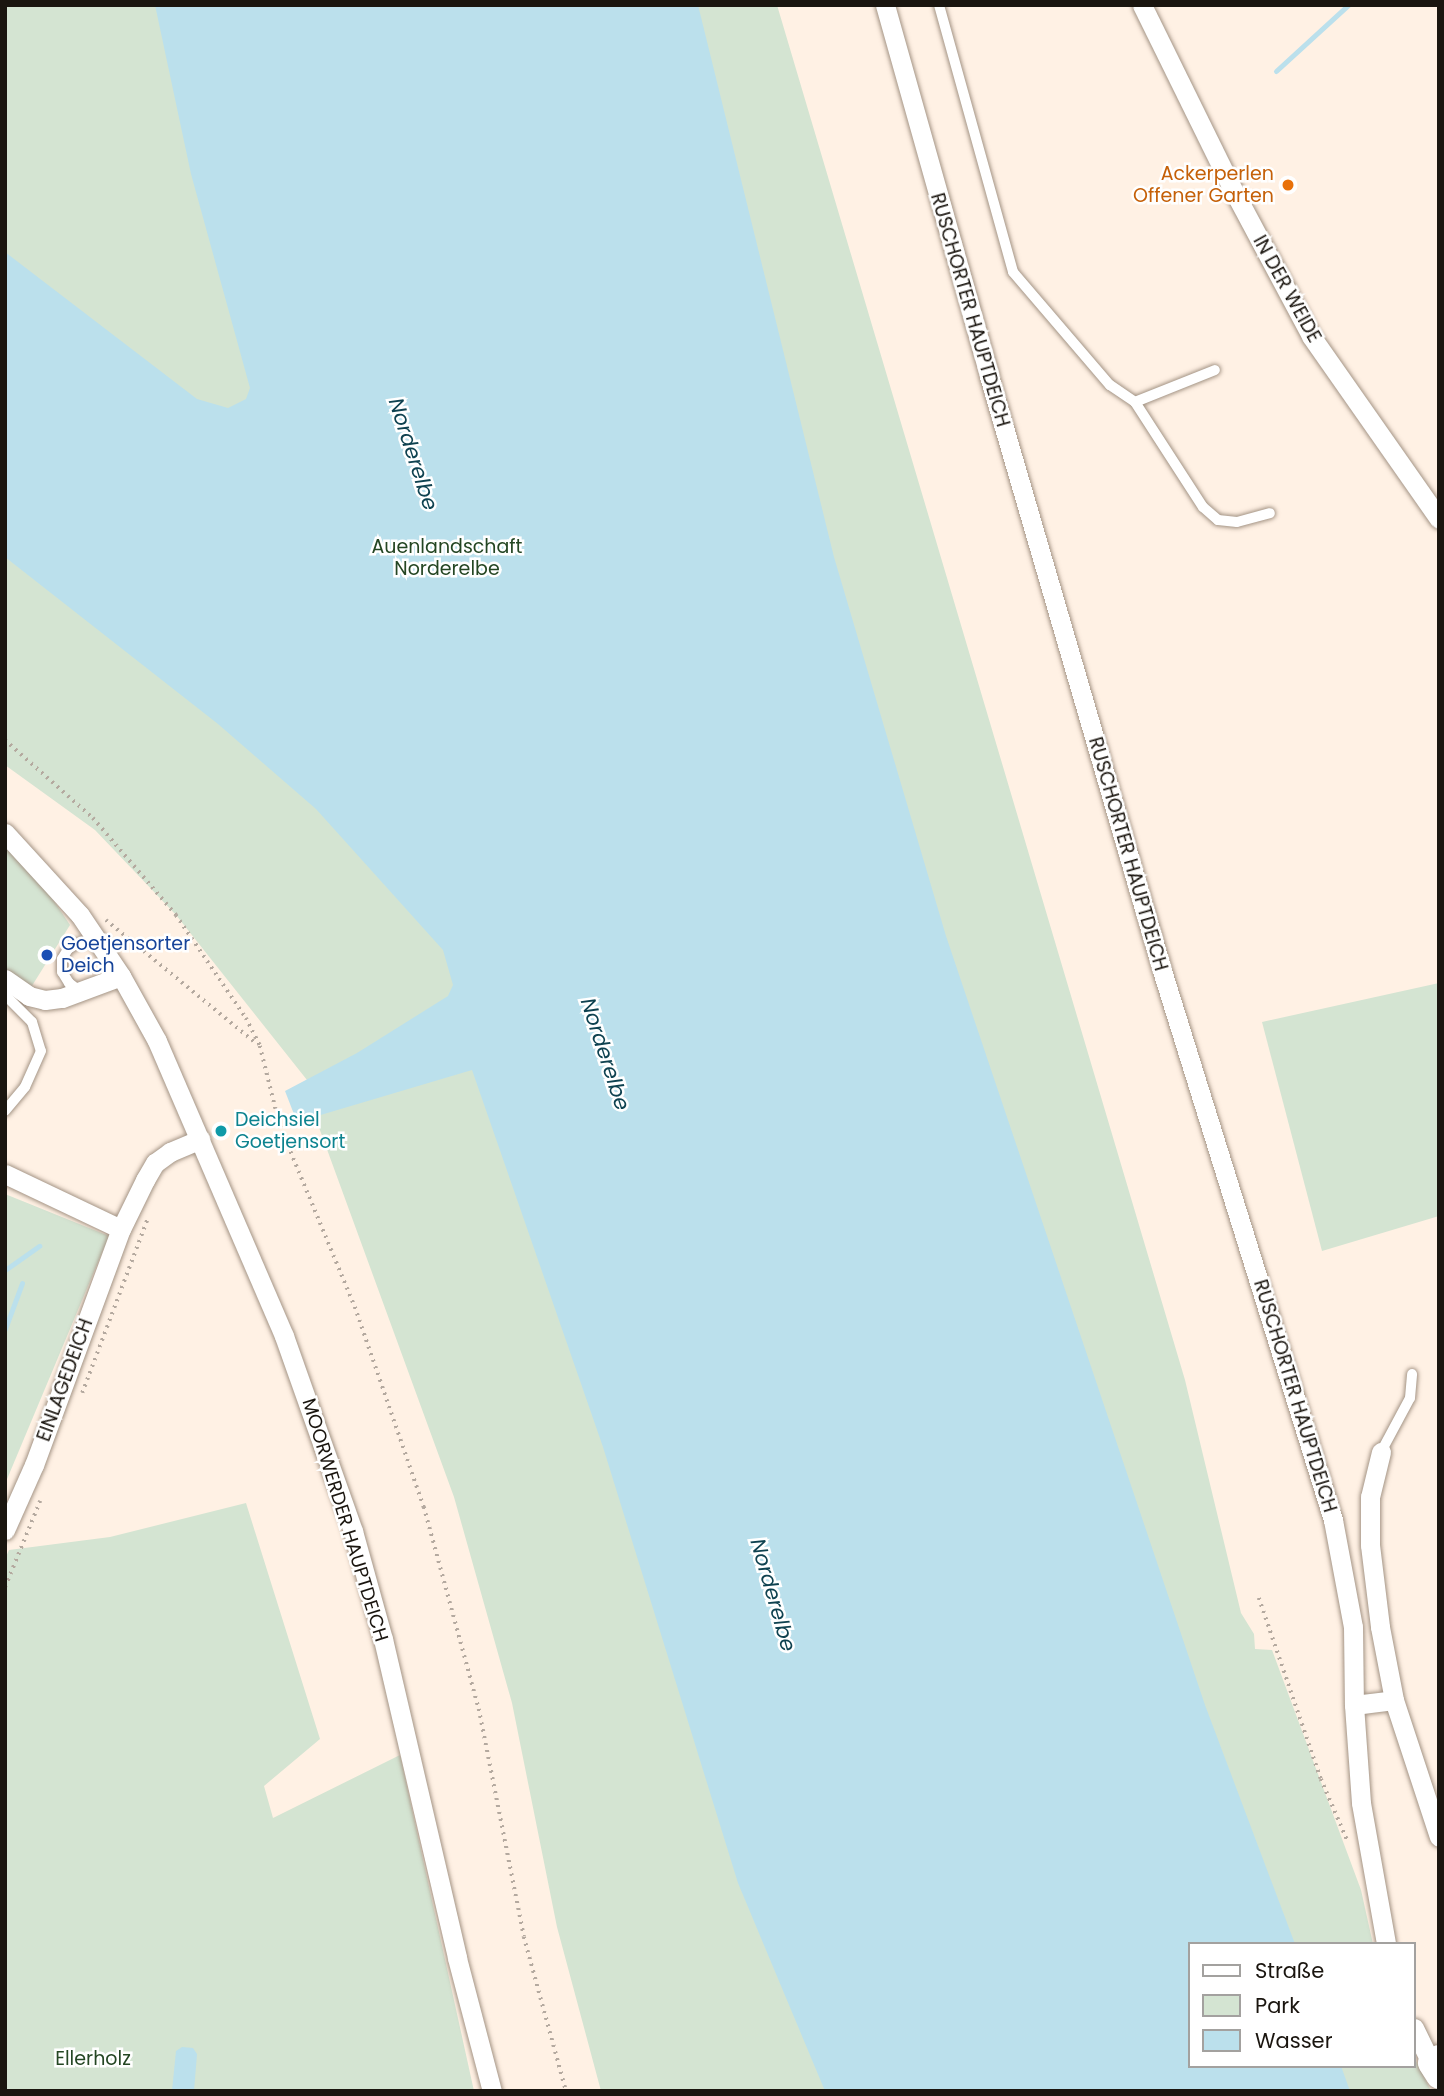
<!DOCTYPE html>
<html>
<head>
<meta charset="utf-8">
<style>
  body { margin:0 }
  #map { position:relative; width:1444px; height:2096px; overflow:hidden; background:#fff1e4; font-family:Poppins,sans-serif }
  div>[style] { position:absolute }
  .green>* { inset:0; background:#d4e4d2 }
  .water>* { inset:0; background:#bbe0ec }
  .stream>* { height:5px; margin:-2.5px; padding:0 2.5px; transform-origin:2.5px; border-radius:2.5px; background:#bbe0ec }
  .path>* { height:3.5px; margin-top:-1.75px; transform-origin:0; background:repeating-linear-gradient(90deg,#b4a99f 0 2px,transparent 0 7px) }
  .roads { filter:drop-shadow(0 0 2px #a49485) drop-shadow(0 0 2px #a49485) }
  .lane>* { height:10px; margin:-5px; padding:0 5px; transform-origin:5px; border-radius:5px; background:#fff }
  .street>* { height:19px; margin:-9.5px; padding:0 9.5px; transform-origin:9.5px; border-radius:9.5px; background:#fff }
  .secondary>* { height:26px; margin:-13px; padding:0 13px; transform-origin:13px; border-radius:13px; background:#fff }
  .dots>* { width:19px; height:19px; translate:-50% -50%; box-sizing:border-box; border:4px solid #fff; border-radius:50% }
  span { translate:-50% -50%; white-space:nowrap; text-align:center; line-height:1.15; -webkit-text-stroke:5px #fff; paint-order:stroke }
  .food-label { font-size:19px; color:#c56008 }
  .right { translate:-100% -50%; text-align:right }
  .street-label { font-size:19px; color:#1a150f }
  .park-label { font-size:19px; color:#244623 }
  .transit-label { font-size:19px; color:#164399 }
  .left { translate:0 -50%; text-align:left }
  .culture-label { font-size:19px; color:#0d838f }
  .water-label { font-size:21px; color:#0e4250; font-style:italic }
  .frame { position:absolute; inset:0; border:7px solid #1a150f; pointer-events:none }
  .legend { position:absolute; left:1188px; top:1942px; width:228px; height:126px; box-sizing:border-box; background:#fff; border:2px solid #a3a19f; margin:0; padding:9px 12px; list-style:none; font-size:21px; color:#1a150f }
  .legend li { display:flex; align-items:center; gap:14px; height:35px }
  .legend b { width:35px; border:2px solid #a3a19f }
</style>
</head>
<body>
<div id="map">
  <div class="green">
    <div style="clip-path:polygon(5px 5px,777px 5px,1185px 1380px,1241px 1613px,1254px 1634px,1255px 1649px,1272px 1650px,1361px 1890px,1373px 1944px,1190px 1944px,1190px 2066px,1414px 2066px,1414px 2057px,1431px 2091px,601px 2091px,557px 1927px,512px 1703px,454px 1497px,317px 1122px,307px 1080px,176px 915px,95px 830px,5px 765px)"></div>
    <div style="clip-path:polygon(5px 847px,46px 889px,70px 925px,30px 989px,5px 972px)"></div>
    <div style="clip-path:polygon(1439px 983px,1439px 1216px,1322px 1251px,1262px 1022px)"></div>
    <div style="clip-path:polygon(5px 1194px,109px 1236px,5px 1484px)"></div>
    <div style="clip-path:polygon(246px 1503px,320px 1739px,264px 1786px,273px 1818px,400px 1755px,474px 2091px,5px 2091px,5px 1559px,9px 1550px,110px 1537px)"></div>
  </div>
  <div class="water">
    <div style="clip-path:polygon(155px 5px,698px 5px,834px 557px,946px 936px,1205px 1705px,1295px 1944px,1190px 1944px,1190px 2066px,1341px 2066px,1350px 2091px,825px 2091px,738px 1883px,603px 1447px,472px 1070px,297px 1122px,285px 1091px,357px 1053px,448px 996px,453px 985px,443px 950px,316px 809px,218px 724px,5px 557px,5px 252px,197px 399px,228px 408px,246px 399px,250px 388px,191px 174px)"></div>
    <div style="clip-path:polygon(182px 2047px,193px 2048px,197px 2054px,194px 2091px,172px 2091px,176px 2051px)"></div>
  </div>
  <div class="stream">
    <div style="left:1276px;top:71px;width:98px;rotate:-42.5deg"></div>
    <div style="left:5px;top:1270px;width:42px;rotate:-35.2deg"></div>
    <div style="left:5px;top:1329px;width:49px;rotate:-69.7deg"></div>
  </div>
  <div class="path">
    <div style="left:5px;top:740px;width:118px;rotate:41.6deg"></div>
    <div style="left:93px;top:818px;width:128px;rotate:49.4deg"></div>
    <div style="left:176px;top:915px;width:125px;rotate:55.8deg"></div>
    <div style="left:246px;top:1018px;width:31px;rotate:63deg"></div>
    <div style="left:260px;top:1046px;width:82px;rotate:76deg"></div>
    <div style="left:280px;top:1126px;width:196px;rotate:67.5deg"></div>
    <div style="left:355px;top:1307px;width:212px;rotate:71deg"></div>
    <div style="left:424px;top:1507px;width:209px;rotate:74.8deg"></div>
    <div style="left:479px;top:1709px;width:232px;rotate:78.8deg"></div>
    <div style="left:524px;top:1937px;width:160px;rotate:74.7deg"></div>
    <div style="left:106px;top:920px;width:195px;rotate:39.4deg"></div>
    <div style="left:82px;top:1393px;width:185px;rotate:-69.4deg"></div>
    <div style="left:5px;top:1587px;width:93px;rotate:-67.9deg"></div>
    <div style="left:1259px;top:1598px;width:191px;rotate:71.1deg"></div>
    <div style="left:1321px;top:1779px;width:69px;rotate:66.8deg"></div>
  </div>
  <div class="roads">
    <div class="lane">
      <div style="left:939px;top:5px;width:277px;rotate:74.5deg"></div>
      <div style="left:1013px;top:272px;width:149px;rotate:49.4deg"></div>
      <div style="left:1110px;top:385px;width:30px;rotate:34deg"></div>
      <div style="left:1135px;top:402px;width:125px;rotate:57.1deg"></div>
      <div style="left:1203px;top:507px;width:20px;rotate:41deg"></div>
      <div style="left:1218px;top:520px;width:19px;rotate:6deg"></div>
      <div style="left:1237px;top:522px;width:34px;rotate:-15deg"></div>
      <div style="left:1135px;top:402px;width:86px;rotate:-21.8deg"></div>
      <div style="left:81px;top:992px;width:15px;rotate:-143deg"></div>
      <div style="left:69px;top:983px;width:13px;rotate:-122deg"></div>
      <div style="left:62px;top:972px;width:13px;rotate:-90deg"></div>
      <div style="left:62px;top:959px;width:12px;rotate:-59deg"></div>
      <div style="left:68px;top:949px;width:9px;rotate:-32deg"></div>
      <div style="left:76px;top:944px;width:22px;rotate:-13deg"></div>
      <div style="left:5px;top:995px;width:38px;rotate:45deg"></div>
      <div style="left:32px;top:1022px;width:30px;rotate:73deg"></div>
      <div style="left:41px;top:1051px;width:39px;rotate:114deg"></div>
      <div style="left:25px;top:1087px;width:31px;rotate:130deg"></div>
      <div style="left:1381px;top:1452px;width:61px;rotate:-61.8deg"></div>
      <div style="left:1410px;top:1398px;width:24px;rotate:-85deg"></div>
    </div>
    <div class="street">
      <div style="left:885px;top:5px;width:385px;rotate:74.3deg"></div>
      <div style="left:989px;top:376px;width:626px;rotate:73.77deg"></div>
      <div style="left:1164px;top:977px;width:569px;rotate:72.71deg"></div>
      <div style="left:1333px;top:1520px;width:109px;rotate:79.4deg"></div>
      <div style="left:1353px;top:1627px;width:78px;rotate:89.3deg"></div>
      <div style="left:1354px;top:1705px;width:98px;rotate:85.9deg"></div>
      <div style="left:1361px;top:1803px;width:143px;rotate:79.9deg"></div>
      <div style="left:1142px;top:5px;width:199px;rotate:63.8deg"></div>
      <div style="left:1230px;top:184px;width:172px;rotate:61.9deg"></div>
      <div style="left:1311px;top:336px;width:223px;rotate:55deg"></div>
      <div style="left:5px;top:833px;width:111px;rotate:47.6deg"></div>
      <div style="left:80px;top:915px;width:73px;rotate:56.1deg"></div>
      <div style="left:121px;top:976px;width:74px;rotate:61deg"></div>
      <div style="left:157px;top:1041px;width:321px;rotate:66.7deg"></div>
      <div style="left:284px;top:1336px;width:207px;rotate:70.5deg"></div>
      <div style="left:353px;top:1531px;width:112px;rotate:74.5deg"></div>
      <div style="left:383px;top:1639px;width:327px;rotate:76.9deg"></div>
      <div style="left:457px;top:1958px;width:138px;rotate:75.3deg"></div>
      <div style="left:5px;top:979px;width:29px;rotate:35deg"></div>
      <div style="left:29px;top:996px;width:16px;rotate:14deg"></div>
      <div style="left:45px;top:1000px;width:17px;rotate:-7deg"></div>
      <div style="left:62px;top:998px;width:63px;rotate:-20.4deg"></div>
      <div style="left:5px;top:1174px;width:128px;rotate:25.4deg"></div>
      <div style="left:1381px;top:1452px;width:46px;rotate:103.7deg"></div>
      <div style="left:1370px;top:1497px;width:48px;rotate:90deg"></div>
      <div style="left:1370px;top:1545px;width:83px;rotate:83deg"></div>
      <div style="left:1380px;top:1627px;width:74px;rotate:79.1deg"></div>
      <div style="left:5px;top:1530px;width:71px;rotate:-66deg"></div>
      <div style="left:34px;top:1465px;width:252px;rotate:-69.8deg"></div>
      <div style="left:121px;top:1229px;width:55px;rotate:-63.9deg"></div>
      <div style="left:145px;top:1180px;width:20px;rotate:-60deg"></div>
      <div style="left:155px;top:1163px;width:19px;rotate:-36deg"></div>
      <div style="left:170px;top:1152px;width:33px;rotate:-23deg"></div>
      <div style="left:1354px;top:1705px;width:40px;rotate:-7.1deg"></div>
      <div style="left:1394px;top:1700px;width:144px;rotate:71.8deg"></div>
      <div style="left:1414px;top:2028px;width:39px;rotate:64deg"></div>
    </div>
    <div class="secondary">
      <div style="left:1439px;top:2058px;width:9px;rotate:148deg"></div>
      <div style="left:1431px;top:2063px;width:15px;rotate:58deg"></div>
    </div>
  </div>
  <div class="dots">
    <div style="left:1288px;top:185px;background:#e8710a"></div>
    <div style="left:47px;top:955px;background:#1a4fb4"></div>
    <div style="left:221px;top:1131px;background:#0f9aa8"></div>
  </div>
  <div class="food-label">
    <span class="right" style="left:1274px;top:185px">Ackerperlen<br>Offener Garten</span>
  </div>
  <div class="street-label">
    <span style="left:1287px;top:289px;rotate:61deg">IN DER WEIDE</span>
    <span style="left:970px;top:310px;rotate:74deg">RUSCHORTER HAUPTDEICH</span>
    <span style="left:1128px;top:854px;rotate:74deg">RUSCHORTER HAUPTDEICH</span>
    <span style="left:65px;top:1380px;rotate:-70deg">EINLAGEDEICH</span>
    <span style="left:1295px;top:1396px;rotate:73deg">RUSCHORTER HAUPTDEICH</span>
    <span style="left:345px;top:1520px;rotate:73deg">MOORWERDER HAUPTDEICH</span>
  </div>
  <div class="park-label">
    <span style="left:447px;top:558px">Auenlandschaft<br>Norderelbe</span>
    <span style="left:93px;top:2059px">Ellerholz</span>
  </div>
  <div class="transit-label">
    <span class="left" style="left:61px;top:955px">Goetjensorter<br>Deich</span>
  </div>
  <div class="culture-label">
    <span class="left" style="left:235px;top:1131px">Deichsiel<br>Goetjensort</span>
  </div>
  <div class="water-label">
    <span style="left:413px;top:454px;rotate:72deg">Norderelbe</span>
    <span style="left:605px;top:1054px;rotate:72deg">Norderelbe</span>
    <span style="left:773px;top:1595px;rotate:74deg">Norderelbe</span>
  </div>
  <div class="frame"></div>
  <ul class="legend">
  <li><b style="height:9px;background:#fff"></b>Straße</li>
  <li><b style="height:19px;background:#d4e4d2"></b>Park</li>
  <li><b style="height:19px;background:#bbe0ec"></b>Wasser</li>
  </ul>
</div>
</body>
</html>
